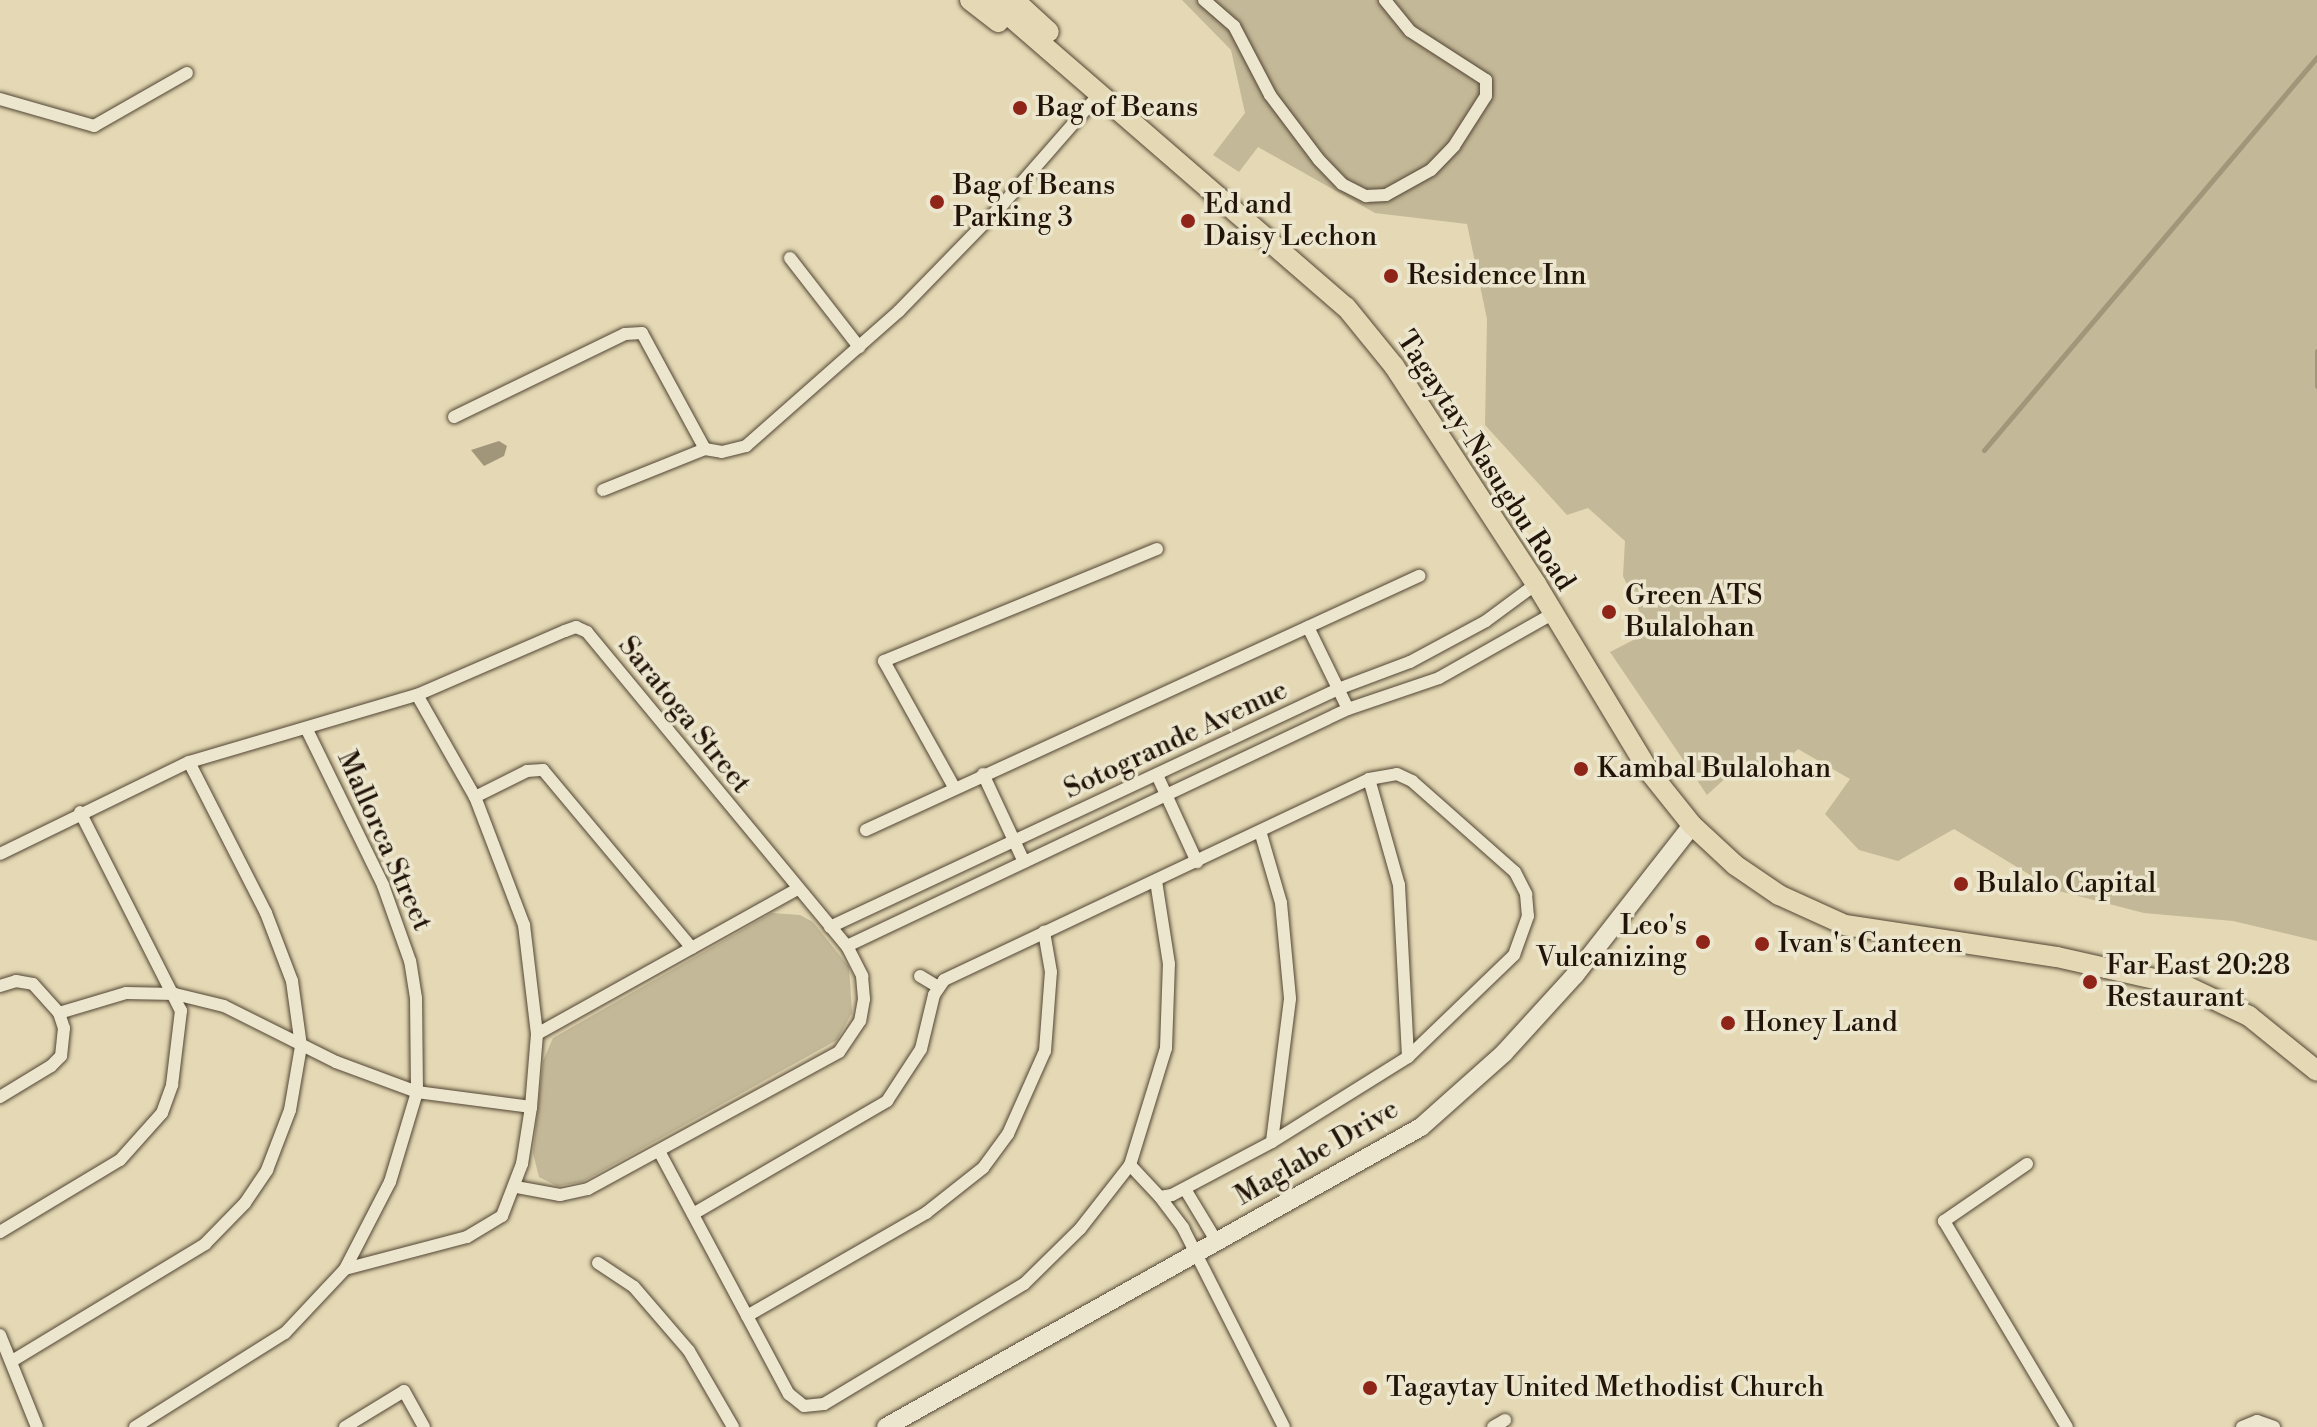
<!DOCTYPE html>
<html>
<head>
<meta charset="utf-8">
<style>
  body { margin:0 }
  #map { position:relative; width:2317px; height:1427px; overflow:hidden; background:#e4d9b4; font-family:"Libre Bodoni",serif }
  div>[style] { position:absolute }
  .green>* { inset:0; background:#c3b897 }
  .water>* { inset:0; background:#a2967a }
  .stream>* { height:5px; margin:-2.5px; padding:0 2.5px; transform-origin:2.5px; border-radius:2.5px; background:#a2967a }
  .roads { filter:drop-shadow(0 0 2px #524534) drop-shadow(0 0 2px #524534) }
  .street>* { height:12px; margin:-6px; padding:0 6px; transform-origin:6px; border-radius:6px; background:#ede6ce }
  .secondary>* { height:18px; margin:-9px; padding:0 9px; transform-origin:9px; border-radius:9px; background:#ede6ce }
  .primary>* { height:20px; margin:-10px; padding:0 10px; transform-origin:10px; border-radius:10px; background:#e4d9b4 }
  .dots>* { width:22px; height:22px; translate:-50% -50%; box-sizing:border-box; border:4px solid #ede6ce; border-radius:50% }
  span { translate:-50% -50%; white-space:nowrap; text-align:center; line-height:1.15; -webkit-text-stroke:7px #ede6ce; paint-order:stroke }
  .poi-label { font-size:28px; color:#221409 }
  .left { translate:0 -50%; text-align:left }
  .right { translate:-100% -50%; text-align:right }
  .street-label { font-size:28px; color:#221409 }
</style>
</head>
<body>
<div id="map">
  <div class="green">
    <div style="clip-path:polygon(1182px 0,2317px 0,2317px 941px,2233px 921px,2144px 913px,2055px 890px,1954px 829px,1898px 861px,1859px 850px,1825px 814px,1850px 779px,1798px 749px,1767px 779px,1731px 773px,1707px 795px,1610px 652px,1649px 632px,1623px 576px,1625px 541px,1588px 508px,1567px 515px,1485px 425px,1487px 319px,1467px 224px,1375px 213px,1258px 147px,1239px 172px,1213px 155px,1245px 113px,1231px 50px)"></div>
    <div style="clip-path:polygon(772px 913px,800px 915px,813px 922px,849px 967px,852px 1013px,837px 1040px,582px 1182px,557px 1186px,539px 1177px,533px 1153px,543px 1061px,553px 1038px)"></div>
  </div>
  <div class="water">
    <div style="clip-path:polygon(499px 441px,507px 446px,504px 456px,484px 466px,471px 450px)"></div>
  </div>
  <div class="stream">
    <div style="left:2317px;top:351px;width:35px;rotate:90deg"></div>
    <div style="left:1984px;top:450px;width:515px;rotate:-49.72deg"></div>
  </div>
  <div class="roads">
    <div class="street">
      <div style="left:1204px;top:0;width:40px;rotate:41deg"></div>
      <div style="left:1234px;top:26px;width:78px;rotate:62.4deg"></div>
      <div style="left:1270px;top:95px;width:81px;rotate:53deg"></div>
      <div style="left:1319px;top:160px;width:33px;rotate:46deg"></div>
      <div style="left:1342px;top:184px;width:27px;rotate:27deg"></div>
      <div style="left:1366px;top:196px;width:20px;rotate:-3deg"></div>
      <div style="left:1386px;top:195px;width:51px;rotate:-29.1deg"></div>
      <div style="left:1431px;top:170px;width:33px;rotate:-46deg"></div>
      <div style="left:1454px;top:146px;width:59px;rotate:-57.4deg"></div>
      <div style="left:1486px;top:96px;width:16px;rotate:-90deg"></div>
      <div style="left:1486px;top:80px;width:90px;rotate:-147.2deg"></div>
      <div style="left:1410px;top:31px;width:40px;rotate:-129deg"></div>
      <div style="left:0;top:99px;width:98px;rotate:16deg"></div>
      <div style="left:94px;top:126px;width:107px;rotate:-29.7deg"></div>
      <div style="left:790px;top:258px;width:113px;rotate:52.2deg"></div>
      <div style="left:454px;top:417px;width:190px;rotate:-25.9deg"></div>
      <div style="left:625px;top:334px;width:17px;rotate:-3deg"></div>
      <div style="left:642px;top:333px;width:132px;rotate:61.5deg"></div>
      <div style="left:705px;top:449px;width:17px;rotate:10deg"></div>
      <div style="left:722px;top:452px;width:25px;rotate:-14deg"></div>
      <div style="left:746px;top:446px;width:204px;rotate:-41.4deg"></div>
      <div style="left:899px;top:311px;width:149px;rotate:-45.8deg"></div>
      <div style="left:1003px;top:204px;width:149px;rotate:-48.8deg"></div>
      <div style="left:603px;top:490px;width:110px;rotate:-21.9deg"></div>
      <div style="left:1308px;top:627px;width:91px;rotate:64deg"></div>
      <div style="left:983px;top:774px;width:97px;rotate:65deg"></div>
      <div style="left:1157px;top:775px;width:96px;rotate:65.3deg"></div>
      <div style="left:1369px;top:779px;width:110px;rotate:74.2deg"></div>
      <div style="left:1399px;top:885px;width:172px;rotate:87deg"></div>
      <div style="left:954px;top:787px;width:144px;rotate:-119.1deg"></div>
      <div style="left:884px;top:661px;width:295px;rotate:-22.3deg"></div>
      <div style="left:475px;top:797px;width:58px;rotate:-26.6deg"></div>
      <div style="left:527px;top:771px;width:16px;rotate:-4deg"></div>
      <div style="left:543px;top:770px;width:232px;rotate:50.1deg"></div>
      <div style="left:866px;top:830px;width:609px;rotate:-24.67deg"></div>
      <div style="left:1260px;top:831px;width:75px;rotate:73.7deg"></div>
      <div style="left:1281px;top:903px;width:96px;rotate:84.6deg"></div>
      <div style="left:1290px;top:999px;width:144px;rotate:97.2deg"></div>
      <div style="left:0;top:854px;width:210px;rotate:-26deg"></div>
      <div style="left:189px;top:762px;width:238px;rotate:-16.4deg"></div>
      <div style="left:417px;top:695px;width:161px;rotate:-23.4deg"></div>
      <div style="left:565px;top:631px;width:12px;rotate:-20deg"></div>
      <div style="left:576px;top:627px;width:12px;rotate:24deg"></div>
      <div style="left:587px;top:632px;width:408px;rotate:50.4deg"></div>
      <div style="left:847px;top:946px;width:34px;rotate:63deg"></div>
      <div style="left:862px;top:976px;width:23px;rotate:85deg"></div>
      <div style="left:864px;top:999px;width:22px;rotate:100deg"></div>
      <div style="left:860px;top:1021px;width:37px;rotate:124deg"></div>
      <div style="left:839px;top:1052px;width:286px;rotate:151.4deg"></div>
      <div style="left:588px;top:1189px;width:29px;rotate:168deg"></div>
      <div style="left:560px;top:1195px;width:45px;rotate:-169.7deg"></div>
      <div style="left:830px;top:927px;width:561px;rotate:-25.1deg"></div>
      <div style="left:1338px;top:689px;width:77px;rotate:-20.6deg"></div>
      <div style="left:1410px;top:662px;width:86px;rotate:-28.3deg"></div>
      <div style="left:1486px;top:621px;width:62px;rotate:-36.5deg"></div>
      <div style="left:847px;top:946px;width:554px;rotate:-25.32deg"></div>
      <div style="left:1348px;top:709px;width:96px;rotate:-18.8deg"></div>
      <div style="left:1439px;top:678px;width:130px;rotate:-29.5deg"></div>
      <div style="left:920px;top:976px;width:21px;rotate:31deg"></div>
      <div style="left:0;top:986px;width:17px;rotate:-17deg"></div>
      <div style="left:16px;top:981px;width:17px;rotate:10deg"></div>
      <div style="left:33px;top:984px;width:39px;rotate:48deg"></div>
      <div style="left:59px;top:1013px;width:16px;rotate:72deg"></div>
      <div style="left:64px;top:1028px;width:28px;rotate:96deg"></div>
      <div style="left:61px;top:1056px;width:14px;rotate:135deg"></div>
      <div style="left:51px;top:1066px;width:60px;rotate:148.7deg"></div>
      <div style="left:59px;top:1013px;width:70px;rotate:-16.6deg"></div>
      <div style="left:126px;top:993px;width:49px;rotate:1.2deg"></div>
      <div style="left:175px;top:994px;width:50px;rotate:13.8deg"></div>
      <div style="left:224px;top:1006px;width:125px;rotate:26.6deg"></div>
      <div style="left:336px;top:1062px;width:86px;rotate:20.3deg"></div>
      <div style="left:417px;top:1092px;width:115px;rotate:7.5deg"></div>
      <div style="left:537px;top:1034px;width:296px;rotate:-29.1deg"></div>
      <div style="left:659px;top:1151px;width:276px;rotate:61.9deg"></div>
      <div style="left:789px;top:1394px;width:19px;rotate:39deg"></div>
      <div style="left:804px;top:1406px;width:20px;rotate:-6deg"></div>
      <div style="left:824px;top:1404px;width:233px;rotate:-31deg"></div>
      <div style="left:1024px;top:1284px;width:78px;rotate:-44.5deg"></div>
      <div style="left:1080px;top:1229px;width:81px;rotate:-52deg"></div>
      <div style="left:1130px;top:1165px;width:122px;rotate:-72.9deg"></div>
      <div style="left:1166px;top:1048px;width:84px;rotate:-88deg"></div>
      <div style="left:1169px;top:964px;width:84px;rotate:-98.9deg"></div>
      <div style="left:2027px;top:1164px;width:101px;rotate:145.5deg"></div>
      <div style="left:1944px;top:1221px;width:240px;rotate:59.2deg"></div>
      <div style="left:1185px;top:1189px;width:62px;rotate:58.9deg"></div>
      <div style="left:1160px;top:1197px;width:39px;rotate:53deg"></div>
      <div style="left:1183px;top:1228px;width:223px;rotate:63.1deg"></div>
      <div style="left:693px;top:1214px;width:225px;rotate:-30.2deg"></div>
      <div style="left:887px;top:1101px;width:62px;rotate:-56.8deg"></div>
      <div style="left:921px;top:1049px;width:56px;rotate:-76.5deg"></div>
      <div style="left:934px;top:995px;width:18px;rotate:-56deg"></div>
      <div style="left:944px;top:980px;width:470px;rotate:-25.3deg"></div>
      <div style="left:1369px;top:779px;width:28px;rotate:-10deg"></div>
      <div style="left:1397px;top:774px;width:17px;rotate:25deg"></div>
      <div style="left:1412px;top:781px;width:137px;rotate:41.5deg"></div>
      <div style="left:1515px;top:872px;width:25px;rotate:63deg"></div>
      <div style="left:1526px;top:894px;width:22px;rotate:85deg"></div>
      <div style="left:1528px;top:916px;width:41px;rotate:109.7deg"></div>
      <div style="left:1514px;top:955px;width:147px;rotate:136.1deg"></div>
      <div style="left:1408px;top:1057px;width:160px;rotate:148deg"></div>
      <div style="left:1272px;top:1142px;width:113px;rotate:152.1deg"></div>
      <div style="left:1172px;top:1195px;width:12px;rotate:171deg"></div>
      <div style="left:1160px;top:1197px;width:44px;rotate:-133.2deg"></div>
      <div style="left:0;top:1232px;width:140px;rotate:-31deg"></div>
      <div style="left:120px;top:1160px;width:63px;rotate:-48.2deg"></div>
      <div style="left:162px;top:1113px;width:30px;rotate:-70deg"></div>
      <div style="left:172px;top:1085px;width:75px;rotate:-83.1deg"></div>
      <div style="left:181px;top:1011px;width:223px;rotate:-116.9deg"></div>
      <div style="left:598px;top:1263px;width:43px;rotate:33.7deg"></div>
      <div style="left:634px;top:1287px;width:84px;rotate:49.3deg"></div>
      <div style="left:689px;top:1351px;width:88px;rotate:59.9deg"></div>
      <div style="left:345px;top:1269px;width:126px;rotate:-14.7deg"></div>
      <div style="left:467px;top:1237px;width:41px;rotate:-31deg"></div>
      <div style="left:502px;top:1216px;width:56px;rotate:-69deg"></div>
      <div style="left:522px;top:1164px;width:58px;rotate:-81deg"></div>
      <div style="left:531px;top:1107px;width:73px;rotate:-85.3deg"></div>
      <div style="left:537px;top:1034px;width:110px;rotate:-96.8deg"></div>
      <div style="left:524px;top:925px;width:137px;rotate:-110.9deg"></div>
      <div style="left:475px;top:797px;width:117px;rotate:-119.6deg"></div>
      <div style="left:747px;top:1316px;width:207px;rotate:-29.9deg"></div>
      <div style="left:926px;top:1213px;width:73px;rotate:-38.3deg"></div>
      <div style="left:983px;top:1168px;width:42px;rotate:-53.7deg"></div>
      <div style="left:1008px;top:1134px;width:91px;rotate:-66deg"></div>
      <div style="left:1045px;top:1051px;width:79px;rotate:-85.7deg"></div>
      <div style="left:1051px;top:972px;width:41px;rotate:-99.9deg"></div>
      <div style="left:0;top:1335px;width:99px;rotate:68.1deg"></div>
      <div style="left:12px;top:1361px;width:226px;rotate:-31.2deg"></div>
      <div style="left:205px;top:1244px;width:57px;rotate:-45.7deg"></div>
      <div style="left:245px;top:1203px;width:40px;rotate:-56deg"></div>
      <div style="left:267px;top:1170px;width:64px;rotate:-69deg"></div>
      <div style="left:290px;top:1110px;width:65px;rotate:-80.2deg"></div>
      <div style="left:301px;top:1046px;width:66px;rotate:-97.9deg"></div>
      <div style="left:292px;top:981px;width:73px;rotate:-110.9deg"></div>
      <div style="left:266px;top:913px;width:169px;rotate:-117deg"></div>
      <div style="left:135px;top:1427px;width:177px;rotate:-32.1deg"></div>
      <div style="left:285px;top:1333px;width:88px;rotate:-46.8deg"></div>
      <div style="left:345px;top:1269px;width:98px;rotate:-62.7deg"></div>
      <div style="left:390px;top:1182px;width:94px;rotate:-73.3deg"></div>
      <div style="left:417px;top:1092px;width:94px;rotate:-90.6deg"></div>
      <div style="left:416px;top:998px;width:37px;rotate:-99deg"></div>
      <div style="left:410px;top:961px;width:81px;rotate:-109.6deg"></div>
      <div style="left:383px;top:885px;width:173px;rotate:-116.1deg"></div>
      <div style="left:345px;top:1427px;width:69px;rotate:-31.4deg"></div>
      <div style="left:404px;top:1391px;width:41px;rotate:60.9deg"></div>
      <div style="left:1493px;top:1427px;width:14px;rotate:-30deg"></div>
      <div style="left:2242px;top:1427px;width:16px;rotate:-22deg"></div>
      <div style="left:2257px;top:1421px;width:18px;rotate:19deg"></div>
    </div>
    <div class="secondary">
      <div style="left:886px;top:1427px;width:613px;rotate:-29.28deg"></div>
      <div style="left:1421px;top:1127px;width:111px;rotate:-41.7deg"></div>
      <div style="left:1504px;top:1053px;width:105px;rotate:-47.7deg"></div>
      <div style="left:1575px;top:975px;width:190px;rotate:-52deg"></div>
    </div>
    <div class="primary">
      <div style="left:970px;top:0;width:36px;rotate:38deg"></div>
      <div style="left:991px;top:0;width:469px;rotate:40.9deg"></div>
      <div style="left:1346px;top:307px;width:76px;rotate:50.9deg"></div>
      <div style="left:1394px;top:366px;width:260px;rotate:56.9deg"></div>
      <div style="left:1536px;top:584px;width:217px;rotate:58.9deg"></div>
      <div style="left:1648px;top:770px;width:70px;rotate:51.3deg"></div>
      <div style="left:1692px;top:825px;width:59px;rotate:42.9deg"></div>
      <div style="left:1735px;top:865px;width:53px;rotate:34.3deg"></div>
      <div style="left:1779px;top:895px;width:72px;rotate:24.4deg"></div>
      <div style="left:1845px;top:925px;width:214px;rotate:8.6deg"></div>
      <div style="left:2057px;top:957px;width:132px;rotate:12.7deg"></div>
      <div style="left:2186px;top:986px;width:70px;rotate:25.5deg"></div>
      <div style="left:2249px;top:1016px;width:87px;rotate:39deg"></div>
      <div style="left:1014px;top:0;width:47px;rotate:42.4deg"></div>
    </div>
  </div>
  <div class="dots">
    <div style="left:1020px;top:108px;background:#8f2418"></div>
    <div style="left:937px;top:202px;background:#8f2418"></div>
    <div style="left:1188px;top:221px;background:#8f2418"></div>
    <div style="left:1391px;top:276px;background:#8f2418"></div>
    <div style="left:1609px;top:612px;background:#8f2418"></div>
    <div style="left:1581px;top:769px;background:#8f2418"></div>
    <div style="left:1961px;top:884px;background:#8f2418"></div>
    <div style="left:1703px;top:942px;background:#8f2418"></div>
    <div style="left:1762px;top:944px;background:#8f2418"></div>
    <div style="left:2090px;top:982px;background:#8f2418"></div>
    <div style="left:1728px;top:1023px;background:#8f2418"></div>
    <div style="left:1370px;top:1388px;background:#8f2418"></div>
  </div>
  <div class="poi-label">
    <span class="left" style="left:1036px;top:108px">Bag of Beans</span>
    <span class="left" style="left:953px;top:202px">Bag of Beans<br>Parking 3</span>
    <span class="left" style="left:1204px;top:221px">Ed and<br>Daisy Lechon</span>
    <span class="left" style="left:1407px;top:276px">Residence Inn</span>
    <span class="left" style="left:1625px;top:612px">Green ATS<br>Bulalohan</span>
    <span class="left" style="left:1597px;top:769px">Kambal Bulalohan</span>
    <span class="left" style="left:1977px;top:884px">Bulalo Capital</span>
    <span class="right" style="left:1687px;top:942px">Leo's<br>Vulcanizing</span>
    <span class="left" style="left:1778px;top:944px">Ivan's Canteen</span>
    <span class="left" style="left:2106px;top:982px">Far East 20:28<br>Restaurant</span>
    <span class="left" style="left:1744px;top:1023px">Honey Land</span>
    <span class="left" style="left:1386px;top:1388px">Tagaytay United Methodist Church</span>
  </div>
  <div class="street-label">
    <span style="left:1485px;top:461px;rotate:57deg">Tagaytay-Nasugbu Road</span>
    <span style="left:684px;top:715px;rotate:51deg">Saratoga Street</span>
    <span style="left:1176px;top:740px;rotate:-25deg">Sotogrande Avenue</span>
    <span style="left:384px;top:841px;rotate:66deg">Mallorca Street</span>
    <span style="left:1317px;top:1153px;rotate:-30deg">Maglabe Drive</span>
  </div>
</div>
</body>
</html>
